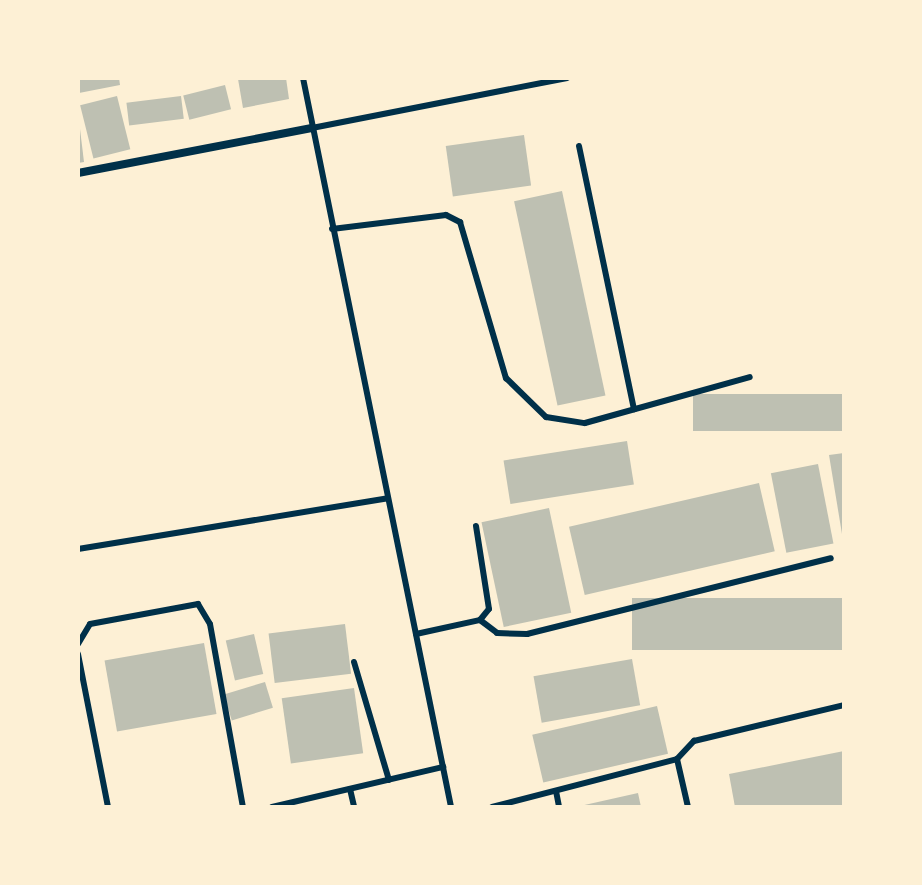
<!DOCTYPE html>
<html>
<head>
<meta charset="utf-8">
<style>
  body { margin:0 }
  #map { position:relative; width:922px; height:885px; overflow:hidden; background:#fdf0d5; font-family:Commissioner,sans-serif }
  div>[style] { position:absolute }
  .building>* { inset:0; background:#bec0b2; transform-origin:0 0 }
  .service>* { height:6px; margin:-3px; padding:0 3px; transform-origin:3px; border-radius:3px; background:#003049 }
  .minor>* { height:8px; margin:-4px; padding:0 4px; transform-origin:4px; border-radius:4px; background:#003049 }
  span { translate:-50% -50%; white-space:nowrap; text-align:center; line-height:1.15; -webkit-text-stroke:7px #fdf0d5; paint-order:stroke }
  .frame { position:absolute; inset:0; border:80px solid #fdf0d5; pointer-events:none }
</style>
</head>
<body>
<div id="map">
  <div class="building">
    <div style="clip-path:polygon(78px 78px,119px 78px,120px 85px,79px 93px)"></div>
    <div style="clip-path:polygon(286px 78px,289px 99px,243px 108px,238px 79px)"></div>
    <div style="left:225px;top:85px;width:25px;height:43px;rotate:76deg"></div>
    <div style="left:117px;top:96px;width:55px;height:38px;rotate:76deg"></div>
    <div style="left:181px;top:96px;width:23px;height:55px;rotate:83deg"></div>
    <div style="clip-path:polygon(80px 129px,84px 162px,78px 163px,78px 130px)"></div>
    <div style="left:524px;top:135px;width:51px;height:79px;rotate:82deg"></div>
    <div style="left:562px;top:191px;width:209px;height:49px;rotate:78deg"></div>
    <div style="left:844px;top:394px;width:37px;height:151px;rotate:90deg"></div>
    <div style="left:627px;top:441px;width:44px;height:125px;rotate:81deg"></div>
    <div style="clip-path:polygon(844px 453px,844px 534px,842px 534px,829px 455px)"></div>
    <div style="left:818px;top:464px;width:81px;height:48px;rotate:79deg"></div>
    <div style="left:759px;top:483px;width:70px;height:195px;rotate:77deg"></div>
    <div style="left:549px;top:508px;width:107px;height:69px;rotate:78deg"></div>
    <div style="left:844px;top:598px;width:52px;height:212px;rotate:90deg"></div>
    <div style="left:345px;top:624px;width:50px;height:77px;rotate:83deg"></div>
    <div style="left:254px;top:634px;width:41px;height:29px;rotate:77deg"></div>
    <div style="left:204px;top:643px;width:72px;height:101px;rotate:80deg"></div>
    <div style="left:632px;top:659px;width:47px;height:100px;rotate:80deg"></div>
    <div style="left:265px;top:682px;width:27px;height:43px;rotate:73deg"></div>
    <div style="left:354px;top:688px;width:66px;height:73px;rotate:82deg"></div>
    <div style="left:657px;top:706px;width:49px;height:128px;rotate:77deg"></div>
    <div style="clip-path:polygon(844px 751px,844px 807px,735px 807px,729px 774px)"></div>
    <div style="clip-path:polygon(638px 793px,641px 807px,581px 807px,580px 806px)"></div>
  </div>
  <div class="service">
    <div style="left:303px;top:78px;width:744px;rotate:78.52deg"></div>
    <div style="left:312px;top:128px;width:260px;rotate:-11.1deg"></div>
    <div style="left:579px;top:146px;width:269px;rotate:78.2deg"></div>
    <div style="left:332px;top:229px;width:115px;rotate:-7deg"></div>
    <div style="left:446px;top:215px;width:16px;rotate:27deg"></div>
    <div style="left:460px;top:222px;width:163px;rotate:73.6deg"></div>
    <div style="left:506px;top:378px;width:56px;rotate:44.3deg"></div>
    <div style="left:546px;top:417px;width:39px;rotate:9deg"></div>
    <div style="left:585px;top:423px;width:171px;rotate:-15.6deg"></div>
    <div style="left:78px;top:549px;width:314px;rotate:-9.3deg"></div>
    <div style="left:480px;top:620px;width:21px;rotate:37deg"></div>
    <div style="left:497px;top:633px;width:30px;rotate:2deg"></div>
    <div style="left:527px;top:634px;width:313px;rotate:-14deg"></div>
    <div style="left:416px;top:634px;width:66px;rotate:-12.3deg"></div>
    <div style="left:480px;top:620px;width:14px;rotate:-51deg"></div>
    <div style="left:489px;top:609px;width:84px;rotate:-98.9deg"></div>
    <div style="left:78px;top:644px;width:23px;rotate:-59deg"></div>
    <div style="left:90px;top:624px;width:110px;rotate:-10.5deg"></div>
    <div style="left:198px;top:604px;width:23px;rotate:59deg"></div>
    <div style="left:210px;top:624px;width:186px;rotate:79.8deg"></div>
    <div style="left:78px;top:654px;width:156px;rotate:78.9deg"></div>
    <div style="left:354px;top:662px;width:123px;rotate:73.5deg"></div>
    <div style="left:677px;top:759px;width:25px;rotate:-47deg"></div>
    <div style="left:694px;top:741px;width:154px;rotate:-13.5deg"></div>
    <div style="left:350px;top:789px;width:18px;rotate:77deg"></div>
    <div style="left:556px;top:791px;width:16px;rotate:79deg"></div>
    <div style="left:272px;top:807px;width:176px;rotate:-13.2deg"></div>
    <div style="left:492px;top:807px;width:191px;rotate:-14.5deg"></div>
    <div style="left:677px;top:759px;width:49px;rotate:77.1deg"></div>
  </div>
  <div class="minor">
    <div style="left:78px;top:173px;width:238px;rotate:-10.9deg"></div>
  </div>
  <div class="frame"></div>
</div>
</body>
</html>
